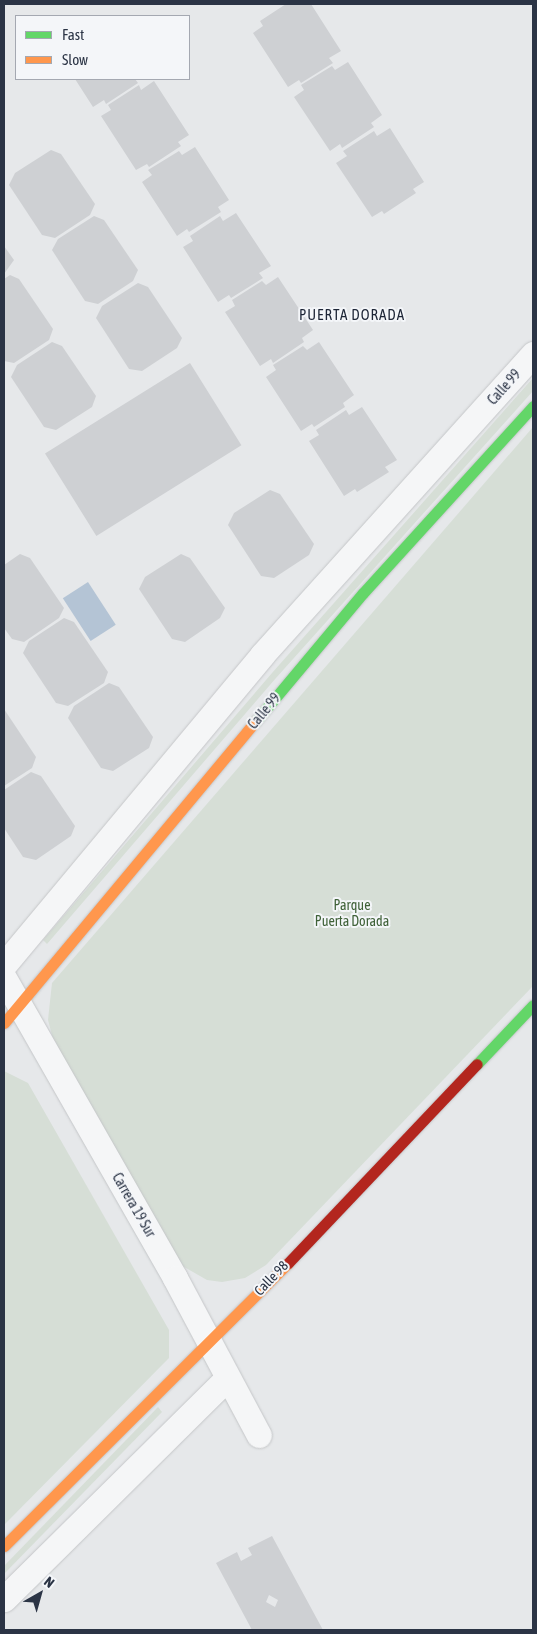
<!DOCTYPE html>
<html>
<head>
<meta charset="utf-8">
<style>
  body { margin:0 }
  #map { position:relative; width:537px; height:1634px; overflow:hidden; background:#e6e8ea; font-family:"Asap Condensed",sans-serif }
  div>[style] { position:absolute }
  .green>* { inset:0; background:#d6ded6 }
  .water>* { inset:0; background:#b4c4d5; transform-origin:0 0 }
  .building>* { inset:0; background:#ced0d3; transform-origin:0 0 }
  .roads { filter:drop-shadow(0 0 1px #c4c6c8) drop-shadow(0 0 1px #c4c6c8) }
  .street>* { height:25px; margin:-12.5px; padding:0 12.5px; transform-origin:12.5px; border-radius:12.5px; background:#f5f6f7 }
  .fast>* { height:11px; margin:-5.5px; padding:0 5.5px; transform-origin:5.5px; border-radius:5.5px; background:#63d668 }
  .slow>* { height:11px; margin:-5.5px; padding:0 5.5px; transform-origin:5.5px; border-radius:5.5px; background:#ff974d }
  .jam>* { height:11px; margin:-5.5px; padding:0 5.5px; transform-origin:5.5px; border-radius:5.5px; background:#b3261e }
  span { translate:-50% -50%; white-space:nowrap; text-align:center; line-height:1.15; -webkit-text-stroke:4px #f4f6f9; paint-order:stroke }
  .street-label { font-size:14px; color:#2b3445 }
  .park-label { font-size:14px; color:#3f6138 }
  .neighbourhood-label { font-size:15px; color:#1d2536; letter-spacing:1px }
  .frame { position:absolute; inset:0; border:5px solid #2b3445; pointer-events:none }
  .legend { position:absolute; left:15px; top:15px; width:175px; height:65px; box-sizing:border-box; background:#f4f6f9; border:1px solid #a4a8b1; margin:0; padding:6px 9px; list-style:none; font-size:15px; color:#2b3445 }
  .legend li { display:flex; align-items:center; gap:10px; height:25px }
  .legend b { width:25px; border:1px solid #a4a8b1 }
  .north { position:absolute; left:15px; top:1569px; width:50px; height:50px; -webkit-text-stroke:4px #f4f6f9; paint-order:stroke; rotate:38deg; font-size:14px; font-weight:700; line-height:20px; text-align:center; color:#2b3445 }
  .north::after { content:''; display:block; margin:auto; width:18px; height:22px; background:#2b3445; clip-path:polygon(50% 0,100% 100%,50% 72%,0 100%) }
</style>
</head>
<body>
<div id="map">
  <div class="green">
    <div style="clip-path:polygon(533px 378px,533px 391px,276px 678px,47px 944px,43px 940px,272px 673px)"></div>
    <div style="clip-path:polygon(533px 427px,533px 986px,266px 1265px,245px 1278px,222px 1282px,207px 1280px,179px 1264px,53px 1039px,48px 1020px,52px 983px)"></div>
    <div style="clip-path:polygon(4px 1071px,28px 1083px,169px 1330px,169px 1358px,4px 1525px)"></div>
    <div style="clip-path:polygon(158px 1407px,162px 1412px,4px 1574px,4px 1566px)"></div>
  </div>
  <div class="water">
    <div style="left:88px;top:582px;width:51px;height:30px;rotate:57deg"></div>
  </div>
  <div class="building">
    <div style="clip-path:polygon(286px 4px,311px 4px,341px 51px,329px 58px,333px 63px,301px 83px,299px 80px,288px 87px,253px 33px,263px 26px,260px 21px)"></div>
    <div style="clip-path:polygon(348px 62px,382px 115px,371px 123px,374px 127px,342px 148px,340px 144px,330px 151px,294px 97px,304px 90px,301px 85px,332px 66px,335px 70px)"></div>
    <div style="clip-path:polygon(75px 79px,135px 79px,138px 83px,106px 104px,104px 100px,93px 107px)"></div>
    <div style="clip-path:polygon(154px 81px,189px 135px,178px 142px,181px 146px,149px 167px,147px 164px,136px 170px,101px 116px,111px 110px,108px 105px,139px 85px,141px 90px)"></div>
    <div style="clip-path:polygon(390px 128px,424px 182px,413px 189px,416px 193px,384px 214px,382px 211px,372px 217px,336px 163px,347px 156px,343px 151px,374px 131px,377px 136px)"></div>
    <div style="clip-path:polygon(195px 147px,229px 200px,218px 207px,221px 212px,189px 232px,187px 229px,177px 236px,142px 182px,152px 175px,148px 170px,179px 151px,182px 155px)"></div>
    <div style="clip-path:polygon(51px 150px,61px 154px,95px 204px,90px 215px,55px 238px,42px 235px,9px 185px,15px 173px)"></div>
    <div style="clip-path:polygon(236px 213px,271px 266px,259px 273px,263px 278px,231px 298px,229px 295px,218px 302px,183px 247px,193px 241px,190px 236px,220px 216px,223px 221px)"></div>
    <div style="clip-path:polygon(94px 216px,104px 220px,138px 270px,133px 281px,98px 304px,85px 301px,52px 250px,58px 239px)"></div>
    <div style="clip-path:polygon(4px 246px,14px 260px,4px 274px)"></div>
    <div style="clip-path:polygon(10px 275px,19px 279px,53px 329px,49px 340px,14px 363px,4px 361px,4px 279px)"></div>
    <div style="clip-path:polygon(278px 277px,313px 330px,302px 338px,304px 342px,273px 363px,271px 359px,260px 366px,225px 312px,235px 306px,232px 300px,262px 281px,266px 285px)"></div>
    <div style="clip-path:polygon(138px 283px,148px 287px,182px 338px,177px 348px,142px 371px,129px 369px,96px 318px,102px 306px)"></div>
    <div style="clip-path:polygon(52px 342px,62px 346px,96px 396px,92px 407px,56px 430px,44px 427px,11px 377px,17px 365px)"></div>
    <div style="clip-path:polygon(319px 342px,354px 395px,343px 403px,345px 407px,314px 427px,312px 424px,301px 431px,266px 377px,276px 370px,273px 365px,303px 346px,307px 350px)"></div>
    <div style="left:190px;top:363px;width:97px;height:171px;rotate:58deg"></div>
    <div style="clip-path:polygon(362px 407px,397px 460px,385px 467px,389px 472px,357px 492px,355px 489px,344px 496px,309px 441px,319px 435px,316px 430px,346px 410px,349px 415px)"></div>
    <div style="clip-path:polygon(270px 490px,280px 494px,314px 544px,309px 555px,274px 578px,261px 576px,228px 525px,234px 513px)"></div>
    <div style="clip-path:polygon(20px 554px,30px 558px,64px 608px,59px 618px,24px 642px,12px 639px,4px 628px,4px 565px)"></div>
    <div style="clip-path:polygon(181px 554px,190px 558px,225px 608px,220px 618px,185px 642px,172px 639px,139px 589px,145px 577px)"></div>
    <div style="clip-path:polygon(64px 618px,74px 622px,108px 672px,104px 683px,68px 706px,56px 703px,23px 653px,29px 641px)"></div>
    <div style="clip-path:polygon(109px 683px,119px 687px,153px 737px,149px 748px,113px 771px,101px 768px,68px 718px,74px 706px)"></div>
    <div style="clip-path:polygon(4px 709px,36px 757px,32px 768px,4px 786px)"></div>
    <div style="clip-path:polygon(31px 772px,41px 776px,75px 826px,71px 836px,36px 860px,23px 857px,4px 828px,4px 790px)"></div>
    <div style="clip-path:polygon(evenodd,272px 1536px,323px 1630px,252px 1630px,216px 1563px,237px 1552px,241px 1561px,252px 1555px,248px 1548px,272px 1536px,269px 1595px,278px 1600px,275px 1607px,266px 1602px,269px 1595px)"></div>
  </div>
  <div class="roads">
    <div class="street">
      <div style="left:4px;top:965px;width:403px;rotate:-50.2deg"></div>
      <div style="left:262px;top:655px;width:405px;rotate:-48deg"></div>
      <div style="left:4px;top:978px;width:345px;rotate:60.3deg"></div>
      <div style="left:175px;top:1278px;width:178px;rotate:61.9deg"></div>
      <div style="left:4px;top:1599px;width:314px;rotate:-44.7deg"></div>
    </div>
    <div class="fast">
      <div style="left:255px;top:722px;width:168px;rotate:-50.1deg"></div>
      <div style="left:363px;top:593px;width:253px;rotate:-47.7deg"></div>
      <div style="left:477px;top:1064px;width:81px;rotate:-46.5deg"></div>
    </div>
    <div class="slow">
      <div style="left:4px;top:1023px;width:392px;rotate:-50.2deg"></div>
      <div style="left:4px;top:1546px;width:401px;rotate:-44.9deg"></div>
    </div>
    <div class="jam">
      <div style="left:288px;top:1263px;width:274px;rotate:-46.5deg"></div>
    </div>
  </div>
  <div class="street-label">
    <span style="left:504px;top:387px;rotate:-48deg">Calle 99</span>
    <span style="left:264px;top:711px;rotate:-50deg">Calle 99</span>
    <span style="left:134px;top:1205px;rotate:60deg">Carrera 19 Sur</span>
    <span style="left:271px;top:1278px;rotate:-46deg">Calle 98</span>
  </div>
  <div class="park-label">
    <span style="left:352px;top:913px">Parque<br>Puerta Dorada</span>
  </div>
  <div class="neighbourhood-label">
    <span style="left:352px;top:315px">PUERTA DORADA</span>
  </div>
  <div class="frame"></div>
  <ul class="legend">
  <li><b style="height:6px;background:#63d668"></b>Fast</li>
  <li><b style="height:6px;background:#ff974d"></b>Slow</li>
  </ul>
  <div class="north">N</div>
</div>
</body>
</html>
